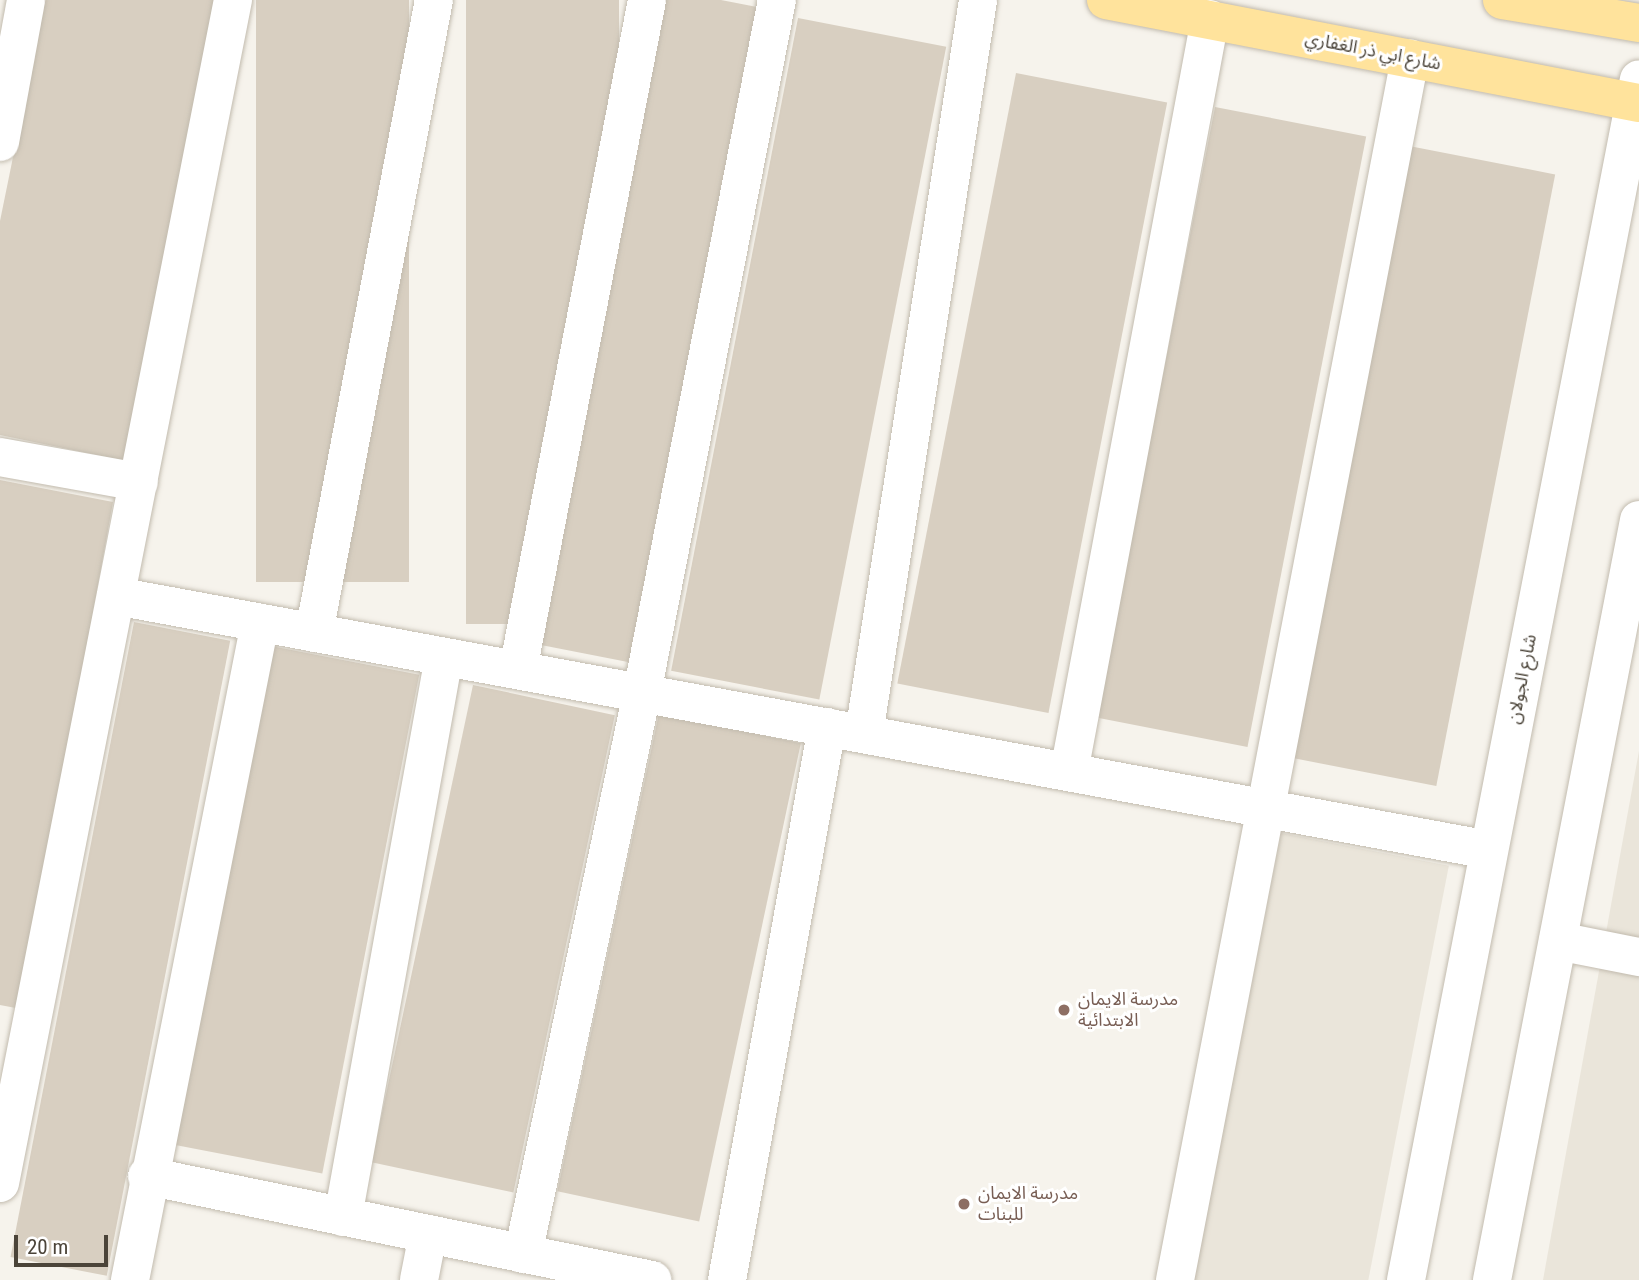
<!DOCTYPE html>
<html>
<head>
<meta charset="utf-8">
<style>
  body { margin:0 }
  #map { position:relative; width:1639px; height:1280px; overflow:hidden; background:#f6f3ec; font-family:"Roboto Condensed","Noto Sans Arabic",sans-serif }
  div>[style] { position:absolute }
  .residential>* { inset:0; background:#eae5da; transform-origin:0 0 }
  .building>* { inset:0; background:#d8cfc1; transform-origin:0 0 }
  .roads { filter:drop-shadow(0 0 2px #c2bbae) drop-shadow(0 0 2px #c2bbae) }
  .minor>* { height:38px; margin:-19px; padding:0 19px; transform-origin:19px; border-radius:19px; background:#fff }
  .major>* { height:38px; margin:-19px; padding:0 19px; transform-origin:19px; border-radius:19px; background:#ffe39c }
  .dots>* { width:19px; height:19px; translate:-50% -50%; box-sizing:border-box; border:4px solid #fff; border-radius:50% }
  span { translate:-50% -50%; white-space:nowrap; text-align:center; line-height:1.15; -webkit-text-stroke:6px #fff; paint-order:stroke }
  .street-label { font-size:18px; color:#4b4439 }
  .education-label { font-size:18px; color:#785e54 }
  .left { translate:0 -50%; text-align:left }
  .scale { position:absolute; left:14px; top:1235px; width:94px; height:32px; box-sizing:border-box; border:4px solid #4b4439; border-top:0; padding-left:9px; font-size:21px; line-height:24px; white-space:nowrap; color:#4b4439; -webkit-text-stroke:5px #fff; paint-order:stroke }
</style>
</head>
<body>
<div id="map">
  <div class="residential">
    <div style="clip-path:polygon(1639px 751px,1639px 1280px,1543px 1280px)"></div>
    <div style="left:1281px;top:833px;width:171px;height:456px;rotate:11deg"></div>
  </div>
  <div class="building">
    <div style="clip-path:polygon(45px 0,225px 0,131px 462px,0 435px,0 221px)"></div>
    <div style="left:256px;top:0;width:153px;height:582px"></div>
    <div style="left:466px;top:0;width:153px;height:624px"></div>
    <div style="clip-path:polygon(664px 0,721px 0,757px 7px,633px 663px,541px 645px)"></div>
    <div style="left:798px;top:18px;width:151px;height:665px;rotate:11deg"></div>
    <div style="left:1016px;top:73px;width:154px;height:622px;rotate:11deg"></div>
    <div style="left:1215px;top:107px;width:154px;height:622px;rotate:11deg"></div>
    <div style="left:1404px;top:145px;width:154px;height:623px;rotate:11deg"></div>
    <div style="clip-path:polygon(0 480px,113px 502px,21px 1009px,0 1005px)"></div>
    <div style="left:134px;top:622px;width:98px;height:647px;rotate:11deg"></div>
    <div style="left:271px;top:646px;width:151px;height:508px;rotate:11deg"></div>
    <div style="left:473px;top:685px;width:145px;height:488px;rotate:12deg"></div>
    <div style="left:659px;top:713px;width:145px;height:489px;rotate:12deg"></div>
  </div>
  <div class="roads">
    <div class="minor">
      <div style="left:0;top:142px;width:144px;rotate:-79.6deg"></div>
      <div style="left:0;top:457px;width:141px;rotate:10.2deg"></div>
      <div style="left:116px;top:596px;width:1396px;rotate:10.48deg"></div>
      <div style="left:314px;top:633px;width:644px;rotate:-79.27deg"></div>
      <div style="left:518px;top:670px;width:682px;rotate:-79.1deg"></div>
      <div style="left:864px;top:734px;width:743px;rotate:-81.17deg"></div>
      <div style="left:1069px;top:772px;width:766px;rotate:-79.39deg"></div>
      <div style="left:1558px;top:941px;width:83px;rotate:11.2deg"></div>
      <div style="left:147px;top:1176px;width:516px;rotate:11.64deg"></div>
      <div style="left:0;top:1183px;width:1206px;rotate:-78.86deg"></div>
      <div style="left:343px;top:1217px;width:569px;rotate:-79.78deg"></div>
      <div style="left:523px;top:1254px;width:573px;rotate:-78.02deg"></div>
      <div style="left:642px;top:693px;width:706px;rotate:-78.98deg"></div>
      <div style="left:130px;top:1280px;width:670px;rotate:-78.81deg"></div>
      <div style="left:419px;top:1280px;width:47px;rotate:-78.9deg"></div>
      <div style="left:727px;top:1280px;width:562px;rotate:-79.75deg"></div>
      <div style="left:1175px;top:1280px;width:1244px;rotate:-79.11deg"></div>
      <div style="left:1406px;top:1280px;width:1223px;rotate:-79.02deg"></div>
      <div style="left:1492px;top:1280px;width:774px;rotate:-79.05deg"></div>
    </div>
    <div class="major">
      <div style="left:1106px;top:0;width:543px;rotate:10.94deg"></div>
      <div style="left:1502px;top:0;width:139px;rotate:9.5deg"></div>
    </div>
  </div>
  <div class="dots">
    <div style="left:1064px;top:1010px;background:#8d6e63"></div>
    <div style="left:964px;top:1204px;background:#8d6e63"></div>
  </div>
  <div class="street-label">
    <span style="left:1373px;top:51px;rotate:11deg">شارع ابي ذر الغفاري</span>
    <span style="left:1522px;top:679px;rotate:-79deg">شارع الجولان</span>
  </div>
  <div class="education-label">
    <span class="left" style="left:1078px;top:1010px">مدرسة الايمان<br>الابتدائية</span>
    <span class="left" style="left:978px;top:1204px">مدرسة الايمان<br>للبنات</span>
  </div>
  <div class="scale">20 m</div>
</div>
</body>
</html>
